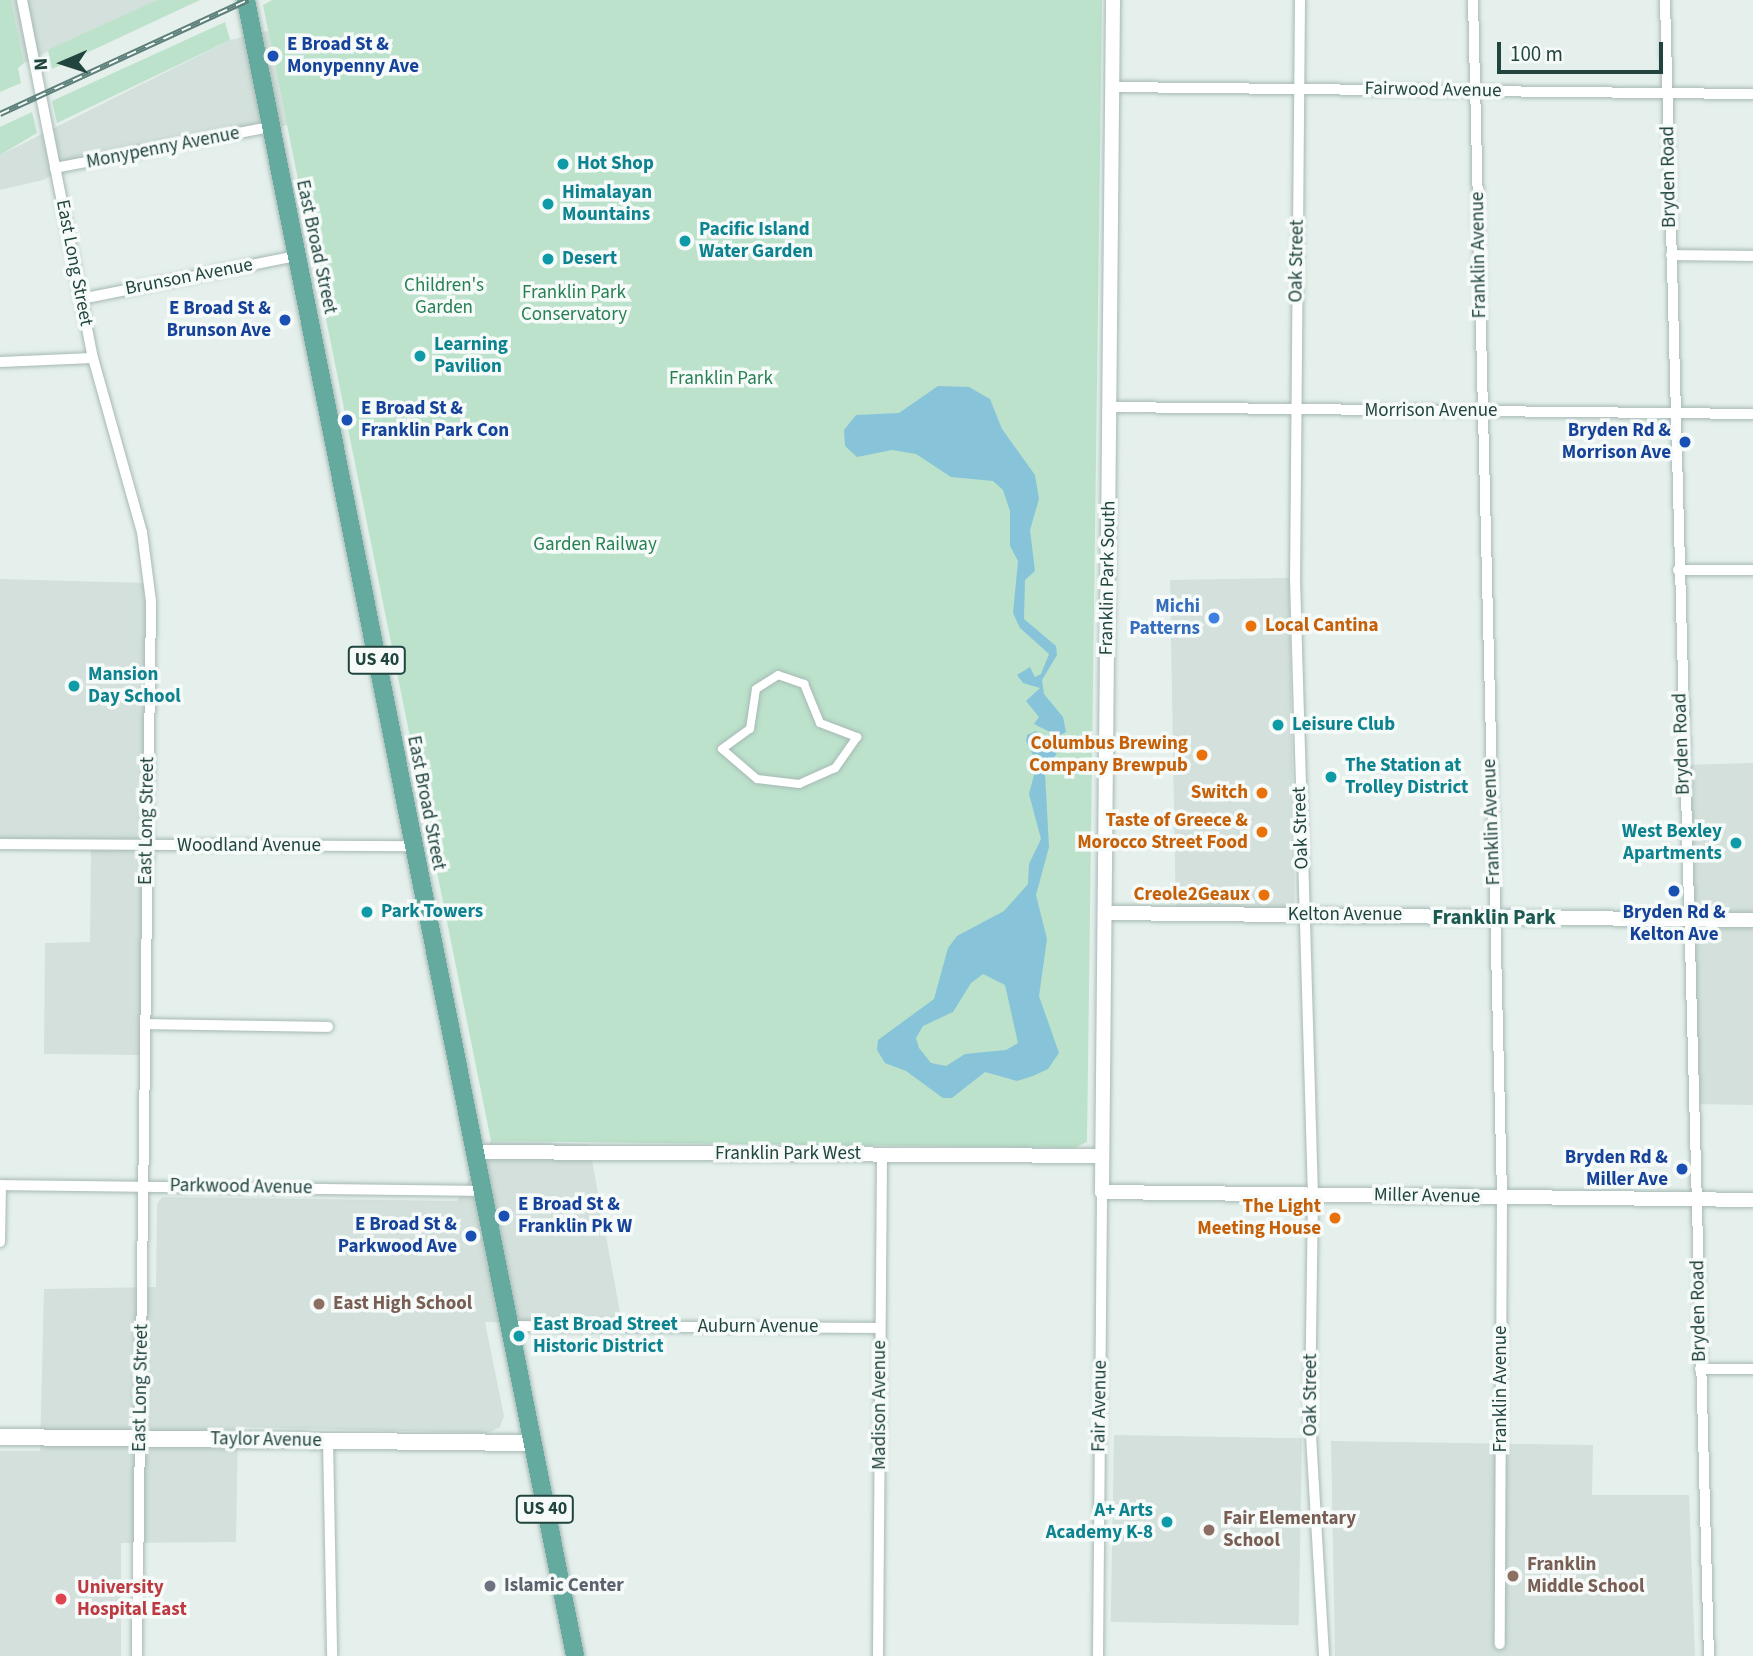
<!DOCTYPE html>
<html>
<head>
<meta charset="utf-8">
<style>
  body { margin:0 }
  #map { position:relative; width:1753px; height:1656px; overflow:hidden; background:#e5f0ec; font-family:"Source Sans 3",sans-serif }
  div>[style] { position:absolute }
  .built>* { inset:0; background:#d3e0db; transform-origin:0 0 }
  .green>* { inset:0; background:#bce2cb }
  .water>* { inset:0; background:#88c4d9 }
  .roads { filter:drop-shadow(0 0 2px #a6b9b5) drop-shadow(0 0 2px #a6b9b5) }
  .pedestrian>* { height:8px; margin:-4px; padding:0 4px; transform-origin:4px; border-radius:4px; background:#fff }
  .minor>* { height:10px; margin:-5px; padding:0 5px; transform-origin:5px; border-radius:5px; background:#fff }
  .tertiary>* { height:14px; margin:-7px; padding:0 7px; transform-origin:7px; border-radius:7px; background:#fff }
  .secondary>* { height:16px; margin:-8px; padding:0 8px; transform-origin:8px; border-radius:8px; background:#fff }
  .primary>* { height:18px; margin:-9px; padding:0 9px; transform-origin:9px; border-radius:9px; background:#65aa9f }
  .rail>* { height:6px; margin-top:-3px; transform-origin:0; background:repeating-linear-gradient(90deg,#f6fbf9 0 10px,#5c7f7a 0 20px); box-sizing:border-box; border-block:2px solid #5c7f7a }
  .dots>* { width:19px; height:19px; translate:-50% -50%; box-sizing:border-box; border:4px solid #f6fbf9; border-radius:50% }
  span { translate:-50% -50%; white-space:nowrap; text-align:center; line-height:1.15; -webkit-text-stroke:7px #f6fbf9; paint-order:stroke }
  .shield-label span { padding:2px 5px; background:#f6fbf9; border:2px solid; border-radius:5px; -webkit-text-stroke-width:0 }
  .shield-label { font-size:18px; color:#21443f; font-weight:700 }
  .transit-label { font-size:19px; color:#164399; font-weight:700 }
  .left { translate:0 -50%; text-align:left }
  .right { translate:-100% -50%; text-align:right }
  .street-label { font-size:19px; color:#21443f }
  .culture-label { font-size:19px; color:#0d838f; font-weight:700 }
  .park-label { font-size:19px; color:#278053 }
  .shop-label { font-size:19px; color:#366cbe; font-weight:700 }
  .food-label { font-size:19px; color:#c56008; font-weight:700 }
  .education-label { font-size:19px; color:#785e54; font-weight:700 }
  .worship-label { font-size:19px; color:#5b616d; font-weight:700 }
  .health-label { font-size:19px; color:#be3a42; font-weight:700 }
  .neighbourhood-label { font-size:21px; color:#1b5951; font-weight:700 }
  .north { position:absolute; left:28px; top:28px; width:70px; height:70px; -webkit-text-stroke:5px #f6fbf9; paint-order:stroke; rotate:267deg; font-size:19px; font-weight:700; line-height:28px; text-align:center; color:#21443f }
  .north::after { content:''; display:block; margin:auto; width:24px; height:32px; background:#21443f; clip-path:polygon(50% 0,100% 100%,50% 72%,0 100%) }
  .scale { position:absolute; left:1497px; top:42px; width:166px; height:32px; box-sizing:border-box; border:4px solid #21443f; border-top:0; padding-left:9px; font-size:21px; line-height:24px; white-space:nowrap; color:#21443f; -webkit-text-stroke:5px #f6fbf9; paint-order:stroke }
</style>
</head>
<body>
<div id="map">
  <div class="built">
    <div style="clip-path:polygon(11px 0,157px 0,24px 63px)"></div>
    <div style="clip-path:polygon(268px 31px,287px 125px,64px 169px,43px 180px,0 190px,0 155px,230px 40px)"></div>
    <div style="left:1289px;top:578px;width:331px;height:119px;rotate:89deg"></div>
    <div style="clip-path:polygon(0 579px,146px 583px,144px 1055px,44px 1054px,45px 943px,90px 942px,91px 843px,0 842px)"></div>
    <div style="clip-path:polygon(1753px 763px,1753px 1105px,1693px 1104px,1681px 765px)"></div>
    <div style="clip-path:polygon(491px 1141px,589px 1144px,622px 1323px,485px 1322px,504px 1416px,500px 1427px,488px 1433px,238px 1427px,236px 1542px,121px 1543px,121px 1656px,0 1656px,0 1451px,40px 1451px,44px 1289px,156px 1287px,157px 1204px,162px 1197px,457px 1201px)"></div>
    <div style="left:1114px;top:1435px;width:188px;height:187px;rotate:1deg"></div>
    <div style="clip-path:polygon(1331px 1441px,1593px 1445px,1592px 1495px,1689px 1495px,1695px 1656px,1335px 1656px)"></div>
  </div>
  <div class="green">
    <div style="clip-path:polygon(0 0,11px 0,24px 63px,18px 68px,21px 83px,0 92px)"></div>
    <div style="clip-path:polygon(157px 0,200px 0,52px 69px,48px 50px)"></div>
    <div style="clip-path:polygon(272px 0,1102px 0,1087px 1142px,1074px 1148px,491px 1141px,263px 5px)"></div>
    <div style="clip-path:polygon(225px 22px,230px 40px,57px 123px,52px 101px)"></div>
    <div style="clip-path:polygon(32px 112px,37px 133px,0 155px,0 127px)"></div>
  </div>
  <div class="water">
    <div style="clip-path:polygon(938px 386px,969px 387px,990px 399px,1002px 429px,1035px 475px,1039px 499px,1030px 530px,1035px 571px,1025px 580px,1024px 619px,1056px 646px,1057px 655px,1042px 680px,1044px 694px,1063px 717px,1066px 732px,1058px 736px,1034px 724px,1039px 717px,1026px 701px,1040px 688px,1023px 683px,1017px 675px,1030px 667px,1035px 677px,1041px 674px,1049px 654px,1020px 628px,1013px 613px,1018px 561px,1010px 546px,1010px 511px,1003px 490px,993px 481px,951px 477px,916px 454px,892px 450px,857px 457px,845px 446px,844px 430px,856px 415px,899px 413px)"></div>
    <div style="clip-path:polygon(evenodd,1036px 731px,1061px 746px,1045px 773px,1049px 847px,1036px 895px,1047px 939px,1039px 996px,1059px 1053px,1048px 1069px,1033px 1076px,1017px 1081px,985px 1072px,952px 1098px,943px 1098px,906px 1071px,885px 1063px,877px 1050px,878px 1040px,934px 999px,948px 948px,957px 936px,1004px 911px,1028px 884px,1029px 864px,1041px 839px,1029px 794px,1037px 763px,1026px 741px,1027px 735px,1036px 731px,983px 974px,1005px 985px,1018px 1043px,1006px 1050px,965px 1054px,946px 1066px,931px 1063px,919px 1048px,916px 1038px,923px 1026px,953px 1012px,971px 983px,983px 974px)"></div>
  </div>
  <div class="roads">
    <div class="pedestrian">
      <div style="left:778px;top:675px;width:28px;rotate:19deg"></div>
      <div style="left:804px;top:684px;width:42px;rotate:67.7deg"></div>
      <div style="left:820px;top:723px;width:40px;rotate:21deg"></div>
      <div style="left:857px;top:737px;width:38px;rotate:125deg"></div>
      <div style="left:835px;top:768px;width:39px;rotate:156deg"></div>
      <div style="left:799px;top:784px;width:42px;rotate:-173.2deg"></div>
      <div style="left:757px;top:779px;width:46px;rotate:-139.4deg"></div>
      <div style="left:722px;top:749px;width:34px;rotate:-36deg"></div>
      <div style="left:750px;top:729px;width:40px;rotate:-81.5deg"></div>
      <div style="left:756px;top:689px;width:26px;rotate:-32deg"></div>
    </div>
    <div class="minor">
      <div style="left:22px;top:0;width:365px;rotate:78.8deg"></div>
      <div style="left:93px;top:358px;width:181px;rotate:74.3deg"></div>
      <div style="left:142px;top:532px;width:70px;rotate:82.6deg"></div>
      <div style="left:151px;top:601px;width:1055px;rotate:90.76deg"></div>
      <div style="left:1300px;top:0;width:579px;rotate:90.49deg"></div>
      <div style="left:1295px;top:579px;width:616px;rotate:88.33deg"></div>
      <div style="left:1313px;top:1195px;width:224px;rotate:90.8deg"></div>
      <div style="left:1310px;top:1419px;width:237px;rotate:86.6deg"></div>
      <div style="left:1473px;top:0;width:1197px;rotate:88.61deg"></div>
      <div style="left:1502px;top:1197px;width:447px;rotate:90.3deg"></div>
      <div style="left:1665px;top:0;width:1657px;rotate:88.48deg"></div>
      <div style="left:1112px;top:87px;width:641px;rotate:0.63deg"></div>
      <div style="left:55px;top:168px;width:219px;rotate:-10.8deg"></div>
      <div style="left:1671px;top:255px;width:82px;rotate:0.7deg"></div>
      <div style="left:81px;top:299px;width:220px;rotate:-11.3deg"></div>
      <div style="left:0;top:362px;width:93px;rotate:-2.5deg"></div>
      <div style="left:1109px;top:407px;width:644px;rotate:0.62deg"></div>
      <div style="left:1678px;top:570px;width:75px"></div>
      <div style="left:0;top:844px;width:413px;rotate:0.3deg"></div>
      <div style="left:145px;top:1024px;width:183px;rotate:0.9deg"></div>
      <div style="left:0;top:1185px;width:482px;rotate:0.7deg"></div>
      <div style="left:0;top:1242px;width:57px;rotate:-89deg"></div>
      <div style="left:509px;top:1326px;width:371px;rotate:0.3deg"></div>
      <div style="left:1700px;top:1369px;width:53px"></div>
      <div style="left:328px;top:1440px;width:216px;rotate:88.9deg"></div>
      <div style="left:878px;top:1656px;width:502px;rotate:-89.54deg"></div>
      <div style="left:1098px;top:1656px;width:464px;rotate:-89.5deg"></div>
    </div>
    <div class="tertiary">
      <div style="left:1113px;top:0;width:1192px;rotate:90.53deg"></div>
      <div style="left:1102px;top:1192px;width:651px;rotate:0.7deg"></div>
      <div style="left:1105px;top:913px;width:648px;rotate:0.62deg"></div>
      <div style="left:474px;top:1152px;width:628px;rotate:0.36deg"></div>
    </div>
    <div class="secondary">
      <div style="left:0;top:1437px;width:532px;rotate:0.65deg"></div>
    </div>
    <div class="primary">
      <div style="left:246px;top:0;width:1688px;rotate:78.76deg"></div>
    </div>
  </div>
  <div class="rail">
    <div style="left:0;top:114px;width:273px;rotate:-24.7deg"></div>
  </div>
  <div class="dots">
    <div style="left:273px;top:56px;background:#1a4fb4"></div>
    <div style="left:563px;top:164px;background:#0f9aa8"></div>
    <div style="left:548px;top:204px;background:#0f9aa8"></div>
    <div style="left:685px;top:241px;background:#0f9aa8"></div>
    <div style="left:548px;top:259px;background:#0f9aa8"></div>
    <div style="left:285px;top:320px;background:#1a4fb4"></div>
    <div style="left:420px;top:356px;background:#0f9aa8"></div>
    <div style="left:347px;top:420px;background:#1a4fb4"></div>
    <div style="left:1685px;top:442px;background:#1a4fb4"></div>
    <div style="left:1214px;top:618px;background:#3f7fe0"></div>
    <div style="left:1251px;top:626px;background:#e8710a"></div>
    <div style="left:74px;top:686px;background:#0f9aa8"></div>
    <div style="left:1278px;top:725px;background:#0f9aa8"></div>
    <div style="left:1202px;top:755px;background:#e8710a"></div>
    <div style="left:1331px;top:777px;background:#0f9aa8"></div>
    <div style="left:1262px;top:793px;background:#e8710a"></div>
    <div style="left:1262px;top:832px;background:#e8710a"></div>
    <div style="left:1736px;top:843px;background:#0f9aa8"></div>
    <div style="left:1674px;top:891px;background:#1a4fb4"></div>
    <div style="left:1264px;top:895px;background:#e8710a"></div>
    <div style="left:367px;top:912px;background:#0f9aa8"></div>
    <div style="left:1682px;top:1169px;background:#1a4fb4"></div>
    <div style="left:504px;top:1216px;background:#1a4fb4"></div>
    <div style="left:1335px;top:1218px;background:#e8710a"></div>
    <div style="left:471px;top:1236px;background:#1a4fb4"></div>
    <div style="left:319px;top:1304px;background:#8d6e63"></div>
    <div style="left:519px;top:1336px;background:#0f9aa8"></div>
    <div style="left:1167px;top:1522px;background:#0f9aa8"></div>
    <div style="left:1209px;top:1530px;background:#8d6e63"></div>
    <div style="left:1513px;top:1576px;background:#8d6e63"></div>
    <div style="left:490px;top:1586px;background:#6b7280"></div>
    <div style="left:61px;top:1599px;background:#e0444e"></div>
  </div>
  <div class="shield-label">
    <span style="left:377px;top:660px">US 40</span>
    <span style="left:545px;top:1509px">US 40</span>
  </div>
  <div class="transit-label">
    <span class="left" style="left:287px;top:56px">E Broad St &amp;<br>Monypenny Ave</span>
    <span class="right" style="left:271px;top:320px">E Broad St &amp;<br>Brunson Ave</span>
    <span class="left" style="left:361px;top:420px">E Broad St &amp;<br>Franklin Park Con</span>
    <span class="right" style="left:1671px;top:442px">Bryden Rd &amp;<br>Morrison Ave</span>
    <span style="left:1674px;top:924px">Bryden Rd &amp;<br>Kelton Ave</span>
    <span class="right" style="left:1668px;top:1169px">Bryden Rd &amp;<br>Miller Ave</span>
    <span class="left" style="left:518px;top:1216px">E Broad St &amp;<br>Franklin Pk W</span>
    <span class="right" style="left:457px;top:1236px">E Broad St &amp;<br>Parkwood Ave</span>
  </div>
  <div class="street-label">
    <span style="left:1433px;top:90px;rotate:1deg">Fairwood Avenue</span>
    <span style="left:163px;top:148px;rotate:-11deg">Monypenny Avenue</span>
    <span style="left:1669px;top:177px;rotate:-91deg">Bryden Road</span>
    <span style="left:316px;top:247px;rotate:78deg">East Broad Street</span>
    <span style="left:1479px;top:255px;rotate:-91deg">Franklin Avenue</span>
    <span style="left:1297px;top:261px;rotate:-89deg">Oak Street</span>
    <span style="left:74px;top:263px;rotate:79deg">East Long Street</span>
    <span style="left:189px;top:277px;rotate:-11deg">Brunson Avenue</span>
    <span style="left:1431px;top:411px">Morrison Avenue</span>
    <span style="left:1108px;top:578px;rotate:-89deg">Franklin Park South</span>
    <span style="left:1682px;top:744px;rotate:-92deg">Bryden Road</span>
    <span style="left:426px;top:803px;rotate:79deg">East Broad Street</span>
    <span style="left:147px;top:821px;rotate:-89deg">East Long Street</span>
    <span style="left:1492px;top:822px;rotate:-92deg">Franklin Avenue</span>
    <span style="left:1301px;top:828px;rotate:-92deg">Oak Street</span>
    <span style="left:249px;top:846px">Woodland Avenue</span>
    <span style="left:1345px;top:915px">Kelton Avenue</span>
    <span style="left:788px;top:1154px">Franklin Park West</span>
    <span style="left:241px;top:1187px;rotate:1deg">Parkwood Avenue</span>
    <span style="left:1427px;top:1196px;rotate:1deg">Miller Avenue</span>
    <span style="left:1699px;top:1311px;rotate:-91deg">Bryden Road</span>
    <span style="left:758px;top:1327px">Auburn Avenue</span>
    <span style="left:141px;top:1388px;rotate:-89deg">East Long Street</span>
    <span style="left:1501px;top:1389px;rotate:-90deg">Franklin Avenue</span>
    <span style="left:1311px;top:1395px;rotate:-90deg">Oak Street</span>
    <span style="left:880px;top:1405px;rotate:-90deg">Madison Avenue</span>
    <span style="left:1100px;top:1406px;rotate:-89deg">Fair Avenue</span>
    <span style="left:266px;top:1440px;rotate:1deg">Taylor Avenue</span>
  </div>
  <div class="culture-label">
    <span class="left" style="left:577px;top:164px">Hot Shop</span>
    <span class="left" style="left:562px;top:204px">Himalayan<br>Mountains</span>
    <span class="left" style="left:699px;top:241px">Pacific Island<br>Water Garden</span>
    <span class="left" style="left:562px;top:259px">Desert</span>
    <span class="left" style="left:434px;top:356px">Learning<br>Pavilion</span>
    <span class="left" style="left:88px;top:686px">Mansion<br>Day School</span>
    <span class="left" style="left:1292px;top:725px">Leisure Club</span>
    <span class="left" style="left:1345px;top:777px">The Station at<br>Trolley District</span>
    <span class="right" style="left:1722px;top:843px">West Bexley<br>Apartments</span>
    <span class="left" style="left:381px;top:912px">Park Towers</span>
    <span class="left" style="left:533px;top:1336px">East Broad Street<br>Historic District</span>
    <span class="right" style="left:1153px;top:1522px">A+ Arts<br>Academy K-8</span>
  </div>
  <div class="park-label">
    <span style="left:444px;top:297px">Children's<br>Garden</span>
    <span style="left:574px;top:304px">Franklin Park<br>Conservatory</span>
    <span style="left:721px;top:379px">Franklin Park</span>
    <span style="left:595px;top:545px">Garden Railway</span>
  </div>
  <div class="shop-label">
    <span class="right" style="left:1200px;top:618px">Michi<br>Patterns</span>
  </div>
  <div class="food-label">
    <span class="left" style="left:1265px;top:626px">Local Cantina</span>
    <span class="right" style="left:1188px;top:755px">Columbus Brewing<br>Company Brewpub</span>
    <span class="right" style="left:1248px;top:793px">Switch</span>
    <span class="right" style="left:1248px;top:832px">Taste of Greece &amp;<br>Morocco Street Food</span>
    <span class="right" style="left:1250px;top:895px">Creole2Geaux</span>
    <span class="right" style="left:1321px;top:1218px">The Light<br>Meeting House</span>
  </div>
  <div class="education-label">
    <span class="left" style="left:333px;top:1304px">East High School</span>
    <span class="left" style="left:1223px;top:1530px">Fair Elementary<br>School</span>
    <span class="left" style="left:1527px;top:1576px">Franklin<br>Middle School</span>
  </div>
  <div class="worship-label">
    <span class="left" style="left:504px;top:1586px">Islamic Center</span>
  </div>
  <div class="health-label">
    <span class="left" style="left:77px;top:1599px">University<br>Hospital East</span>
  </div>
  <div class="neighbourhood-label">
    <span style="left:1494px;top:917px">Franklin Park</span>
  </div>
  <div class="north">N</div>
  <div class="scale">100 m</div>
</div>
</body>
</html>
